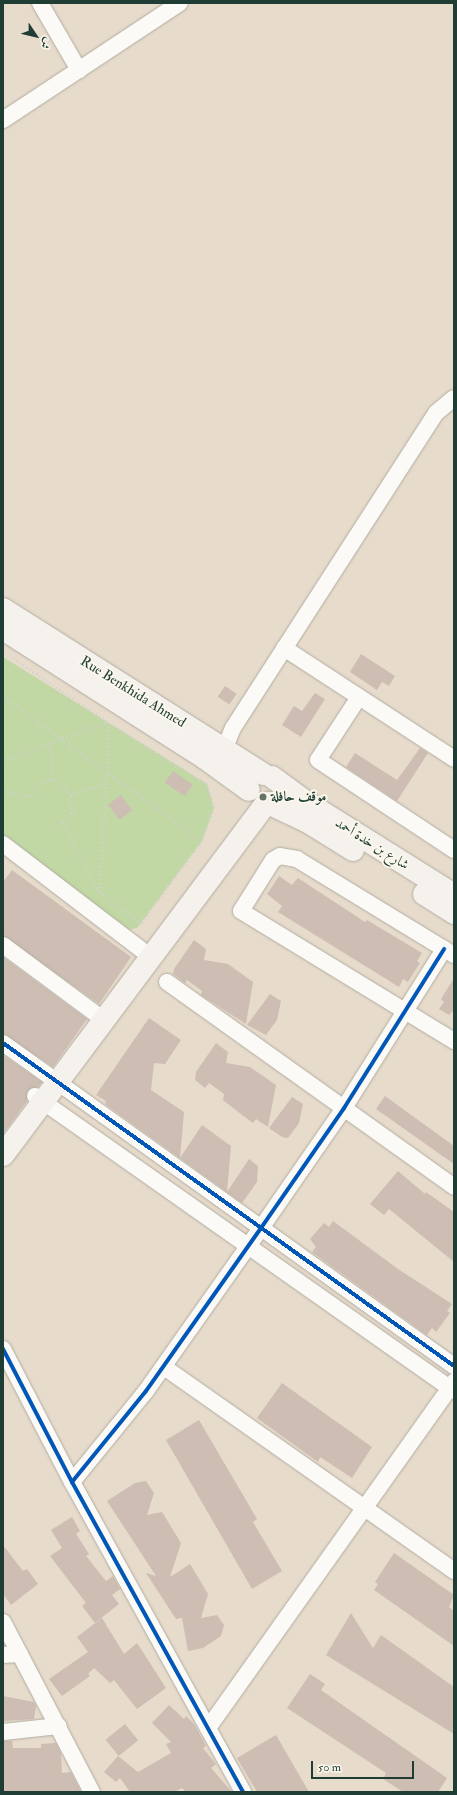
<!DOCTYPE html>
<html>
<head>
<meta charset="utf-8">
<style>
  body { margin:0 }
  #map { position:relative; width:457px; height:1795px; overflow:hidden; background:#e7dbcb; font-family:"IM FELL Double Pica",Amiri,serif }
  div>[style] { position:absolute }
  .green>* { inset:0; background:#c1d7a4 }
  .building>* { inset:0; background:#cdbdb3; transform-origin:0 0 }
  .path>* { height:2.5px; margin-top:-1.25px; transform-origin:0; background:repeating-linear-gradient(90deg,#d2d1cc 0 1px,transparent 0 4px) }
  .roads { filter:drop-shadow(0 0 1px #b1ada2) drop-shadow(0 0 1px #b1ada2) }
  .street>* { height:16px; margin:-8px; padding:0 8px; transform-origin:8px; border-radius:8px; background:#fbfaf7 }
  .secondary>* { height:22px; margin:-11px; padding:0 11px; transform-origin:11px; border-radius:11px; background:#f5f1ec }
  .cycleway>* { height:4px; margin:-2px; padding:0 2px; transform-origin:2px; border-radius:2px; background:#0057b8 }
  .dots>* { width:11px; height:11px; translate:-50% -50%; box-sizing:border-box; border:2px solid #fbf7ec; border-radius:50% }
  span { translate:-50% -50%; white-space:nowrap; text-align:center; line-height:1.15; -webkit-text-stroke:4px #fbf7ec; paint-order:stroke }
  .street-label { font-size:14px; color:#1f3d34 }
  .poi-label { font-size:14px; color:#1f3d34; font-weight:700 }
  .left { translate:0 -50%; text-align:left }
  .frame { position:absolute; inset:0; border:4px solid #1f3d34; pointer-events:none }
  .north { position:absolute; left:16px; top:16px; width:40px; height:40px; -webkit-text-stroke:3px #fbf7ec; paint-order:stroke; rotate:125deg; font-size:11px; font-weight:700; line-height:16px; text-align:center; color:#1f3d34 }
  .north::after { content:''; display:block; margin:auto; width:14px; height:18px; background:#1f3d34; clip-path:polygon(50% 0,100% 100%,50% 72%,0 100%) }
  .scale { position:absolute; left:311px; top:1761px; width:103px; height:18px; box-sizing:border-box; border:2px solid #1f3d34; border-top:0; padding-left:5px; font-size:12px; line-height:14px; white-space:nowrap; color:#1f3d34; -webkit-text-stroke:3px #fbf7ec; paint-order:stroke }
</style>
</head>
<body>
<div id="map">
  <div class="green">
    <div style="clip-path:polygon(3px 657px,207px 784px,214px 808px,202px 841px,137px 928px,125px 930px,3px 841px)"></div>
  </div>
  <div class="building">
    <div style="clip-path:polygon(361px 654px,395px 676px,389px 686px,382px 682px,377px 690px,350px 672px)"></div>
    <div style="left:225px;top:686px;width:14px;height:13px;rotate:34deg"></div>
    <div style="clip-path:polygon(315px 693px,325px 699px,301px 737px,282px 725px,294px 706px,302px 711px)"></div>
    <div style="clip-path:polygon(420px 748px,428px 753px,397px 801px,346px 767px,355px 753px,397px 780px)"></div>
    <div style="left:173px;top:771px;width:24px;height:14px;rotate:35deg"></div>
    <div style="left:121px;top:795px;width:19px;height:16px;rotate:54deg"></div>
    <div style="clip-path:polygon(12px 870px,131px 957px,99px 1004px,3px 936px,3px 882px)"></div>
    <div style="clip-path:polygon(279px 876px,292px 885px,298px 878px,365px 922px,367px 920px,422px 953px,417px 961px,420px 963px,408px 982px,403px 979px,399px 987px,278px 912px,282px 906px,267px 894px)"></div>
    <div style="clip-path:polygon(194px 940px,206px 949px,204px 960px,228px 964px,253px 982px,246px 1024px,201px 995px,202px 991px,187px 980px,185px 983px,173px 974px,174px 969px)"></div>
    <div style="clip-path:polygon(3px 957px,87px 1019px,53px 1067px,3px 1034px)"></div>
    <div style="clip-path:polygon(454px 978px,454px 1010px,449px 1015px,439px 1009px,444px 1002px,441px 999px)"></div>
    <div style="clip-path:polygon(270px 994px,281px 1001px,277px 1020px,266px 1035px,247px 1025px)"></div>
    <div style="clip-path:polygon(149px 1018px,181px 1040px,165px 1064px,154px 1063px,151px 1090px,184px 1112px,180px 1158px,105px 1104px,106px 1101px,96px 1095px)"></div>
    <div style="clip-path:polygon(216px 1043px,228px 1052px,226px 1063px,250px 1067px,276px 1085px,268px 1127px,256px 1119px,253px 1123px,242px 1115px,223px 1100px,224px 1094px,209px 1083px,205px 1088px,195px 1080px,196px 1072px)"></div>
    <div style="clip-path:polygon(3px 1055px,42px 1082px,38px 1087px,28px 1090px,27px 1101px,3px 1134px)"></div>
    <div style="clip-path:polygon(385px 1096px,454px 1146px,454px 1164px,376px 1109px)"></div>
    <div style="clip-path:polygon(292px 1097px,303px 1104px,299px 1123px,288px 1138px,282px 1137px,269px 1128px)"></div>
    <div style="clip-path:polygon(202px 1125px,231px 1146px,227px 1192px,180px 1158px)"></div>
    <div style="clip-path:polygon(249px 1159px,258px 1166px,257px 1182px,242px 1203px,227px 1192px)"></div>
    <div style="clip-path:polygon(398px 1171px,425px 1194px,426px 1192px,454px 1212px,454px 1262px,389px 1209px,384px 1215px,370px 1204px)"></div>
    <div style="clip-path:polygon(333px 1221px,398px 1269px,452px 1304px,447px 1311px,450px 1313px,436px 1332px,432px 1328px,427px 1335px,312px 1252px,316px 1247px,310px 1239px,324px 1223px,329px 1227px)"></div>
    <div style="clip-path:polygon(282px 1383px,372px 1447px,352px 1478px,320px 1457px,318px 1462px,257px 1418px)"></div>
    <div style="clip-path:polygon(199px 1420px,257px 1519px,253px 1522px,282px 1571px,252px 1589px,166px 1440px)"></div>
    <div style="clip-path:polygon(146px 1481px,154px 1493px,147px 1515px,162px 1512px,181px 1543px,170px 1577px,190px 1564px,208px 1594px,201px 1618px,217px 1615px,224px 1625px,221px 1636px,203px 1648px,188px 1651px,182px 1618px,176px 1619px,146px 1573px,156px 1576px,107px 1501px,135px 1483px)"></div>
    <div style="clip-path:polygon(72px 1517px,80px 1531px,76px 1534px,89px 1554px,86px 1556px,106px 1581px,113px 1576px,120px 1589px,112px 1595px,119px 1604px,95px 1623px,82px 1606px,86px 1603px,50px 1556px,62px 1548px,51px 1530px)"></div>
    <div style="clip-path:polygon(3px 1545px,23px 1571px,27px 1569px,38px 1584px,11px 1605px,3px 1594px)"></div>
    <div style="clip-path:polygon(394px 1553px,454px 1595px,449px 1607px,454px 1611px,454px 1646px,374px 1590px,378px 1584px,375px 1582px)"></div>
    <div style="clip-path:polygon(351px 1613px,373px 1648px,381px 1635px,454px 1687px,454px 1734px,326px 1655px)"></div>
    <div style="clip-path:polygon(102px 1618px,124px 1654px,137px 1643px,166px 1688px,137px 1709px,114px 1680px,110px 1683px,94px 1668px,88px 1674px,90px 1676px,62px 1696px,49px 1679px,88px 1652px,77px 1637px)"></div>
    <div style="clip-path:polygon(310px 1674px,325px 1684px,321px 1690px,447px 1778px,438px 1792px,403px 1792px,383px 1779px,386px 1773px,287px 1708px)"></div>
    <div style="clip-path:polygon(3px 1696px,34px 1702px,36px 1706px,34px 1719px,3px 1721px)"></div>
    <div style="clip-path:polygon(169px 1705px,184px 1719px,186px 1716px,194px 1724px,206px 1746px,203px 1748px,216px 1764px,211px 1768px,232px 1792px,186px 1792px,182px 1788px,174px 1792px,130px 1792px,120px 1778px,116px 1782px,104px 1772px,118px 1756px,138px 1772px,171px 1753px,166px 1744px,171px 1742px,152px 1723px)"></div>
    <div style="left:125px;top:1724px;width:21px;height:25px;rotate:51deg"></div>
    <div style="clip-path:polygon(276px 1735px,309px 1792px,257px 1792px,237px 1758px)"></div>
    <div style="clip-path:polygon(3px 1741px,12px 1741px,13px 1748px,41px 1748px,41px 1744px,56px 1743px,61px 1753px,62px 1773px,71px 1772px,81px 1792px,3px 1792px)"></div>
  </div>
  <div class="path">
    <div style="left:13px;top:658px;width:115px;rotate:34deg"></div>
    <div style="left:108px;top:722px;width:117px;rotate:32.1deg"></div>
    <div style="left:207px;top:784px;width:25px;rotate:74deg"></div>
    <div style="left:214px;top:808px;width:35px;rotate:110deg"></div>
    <div style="left:202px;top:841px;width:103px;rotate:126.3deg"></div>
    <div style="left:141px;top:924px;width:53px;rotate:-142.7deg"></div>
    <div style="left:99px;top:892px;width:120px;rotate:-86.2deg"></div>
    <div style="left:107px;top:772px;width:50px;rotate:-88.9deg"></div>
    <div style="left:3px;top:696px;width:246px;rotate:36.1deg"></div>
    <div style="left:50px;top:742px;width:36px;rotate:85deg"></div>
    <div style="left:53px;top:778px;width:25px;rotate:43deg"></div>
    <div style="left:3px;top:761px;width:111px;rotate:-20.6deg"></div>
    <div style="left:3px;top:790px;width:28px;rotate:13deg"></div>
    <div style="left:30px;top:796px;width:14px;rotate:-56deg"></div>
    <div style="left:38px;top:784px;width:16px;rotate:-22deg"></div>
    <div style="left:98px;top:892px;width:79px;rotate:-117.2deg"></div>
    <div style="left:62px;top:822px;width:13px;rotate:-42deg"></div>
    <div style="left:72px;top:813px;width:18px;rotate:-93deg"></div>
    <div style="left:71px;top:795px;width:37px;rotate:-20deg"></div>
  </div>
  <div class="roads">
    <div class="street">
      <div style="left:40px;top:3px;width:78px;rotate:59.8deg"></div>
      <div style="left:3px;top:120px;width:212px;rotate:-33.5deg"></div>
      <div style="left:284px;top:648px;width:203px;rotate:33.1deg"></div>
      <div style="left:359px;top:697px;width:75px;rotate:123.1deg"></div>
      <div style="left:318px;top:760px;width:163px;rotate:33.5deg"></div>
      <div style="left:224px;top:750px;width:24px;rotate:-68deg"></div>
      <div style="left:233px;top:728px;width:375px;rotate:-57.2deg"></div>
      <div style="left:436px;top:413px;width:23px;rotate:-40deg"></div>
      <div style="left:3px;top:844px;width:186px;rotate:37.4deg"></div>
      <div style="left:3px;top:945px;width:116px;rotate:36.6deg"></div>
      <div style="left:454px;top:955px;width:184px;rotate:-148.6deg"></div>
      <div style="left:297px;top:859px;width:17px;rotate:-170deg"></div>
      <div style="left:280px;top:856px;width:8px;rotate:150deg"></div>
      <div style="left:273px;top:860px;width:60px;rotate:122.1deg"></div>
      <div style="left:241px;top:911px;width:250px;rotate:31.4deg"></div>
      <div style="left:167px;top:982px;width:353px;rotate:35.5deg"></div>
      <div style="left:3px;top:1043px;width:555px;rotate:35.61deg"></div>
      <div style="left:35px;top:1096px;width:512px;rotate:35.15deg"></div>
      <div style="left:3px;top:1349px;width:150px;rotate:62.6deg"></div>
      <div style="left:72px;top:1482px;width:354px;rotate:61.1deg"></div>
      <div style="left:164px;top:1367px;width:355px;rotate:35.1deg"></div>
      <div style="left:72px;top:1482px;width:117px;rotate:-50.9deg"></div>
      <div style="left:146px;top:1391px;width:199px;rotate:-54.8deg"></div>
      <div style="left:261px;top:1228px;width:146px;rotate:-55.3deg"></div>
      <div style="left:344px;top:1108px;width:188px;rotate:-57.8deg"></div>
      <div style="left:3px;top:1622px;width:192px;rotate:62.4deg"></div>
      <div style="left:3px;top:1655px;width:17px;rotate:-3deg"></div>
      <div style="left:208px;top:1728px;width:425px;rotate:-54.6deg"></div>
      <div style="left:3px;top:1732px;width:56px;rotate:-6.1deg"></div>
    </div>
    <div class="secondary">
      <div style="left:3px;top:609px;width:308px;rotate:32.4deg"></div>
      <div style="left:3px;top:629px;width:240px;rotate:32.6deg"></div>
      <div style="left:205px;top:758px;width:54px;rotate:36deg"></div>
      <div style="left:272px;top:777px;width:42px;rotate:36.3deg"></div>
      <div style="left:306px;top:802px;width:175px;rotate:32.1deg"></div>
      <div style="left:268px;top:803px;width:44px;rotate:25.4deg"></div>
      <div style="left:308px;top:822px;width:53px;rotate:31.9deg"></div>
      <div style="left:424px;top:894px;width:36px;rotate:32deg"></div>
      <div style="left:3px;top:1155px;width:439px;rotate:-53.2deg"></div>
    </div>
  </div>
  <div class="cycleway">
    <div style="left:3px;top:1043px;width:555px;rotate:35.61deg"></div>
    <div style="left:3px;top:1349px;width:150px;rotate:62.6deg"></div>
    <div style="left:72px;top:1482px;width:354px;rotate:61.1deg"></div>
    <div style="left:72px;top:1482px;width:117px;rotate:-50.9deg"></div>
    <div style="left:146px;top:1391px;width:199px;rotate:-54.8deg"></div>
    <div style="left:261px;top:1228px;width:146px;rotate:-55.3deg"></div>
    <div style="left:344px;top:1108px;width:188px;rotate:-57.8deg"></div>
  </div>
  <div class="dots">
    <div style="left:263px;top:797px;background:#657469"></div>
  </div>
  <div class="street-label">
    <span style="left:133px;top:692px;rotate:32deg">Rue Benkhida Ahmed</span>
    <span style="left:372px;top:844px;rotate:32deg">شارع بن خدة أحمد</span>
  </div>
  <div class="poi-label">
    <span class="left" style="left:271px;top:797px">موقف حافلة</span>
  </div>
  <div class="frame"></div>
  <div class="north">ش</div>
  <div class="scale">50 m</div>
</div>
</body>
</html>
